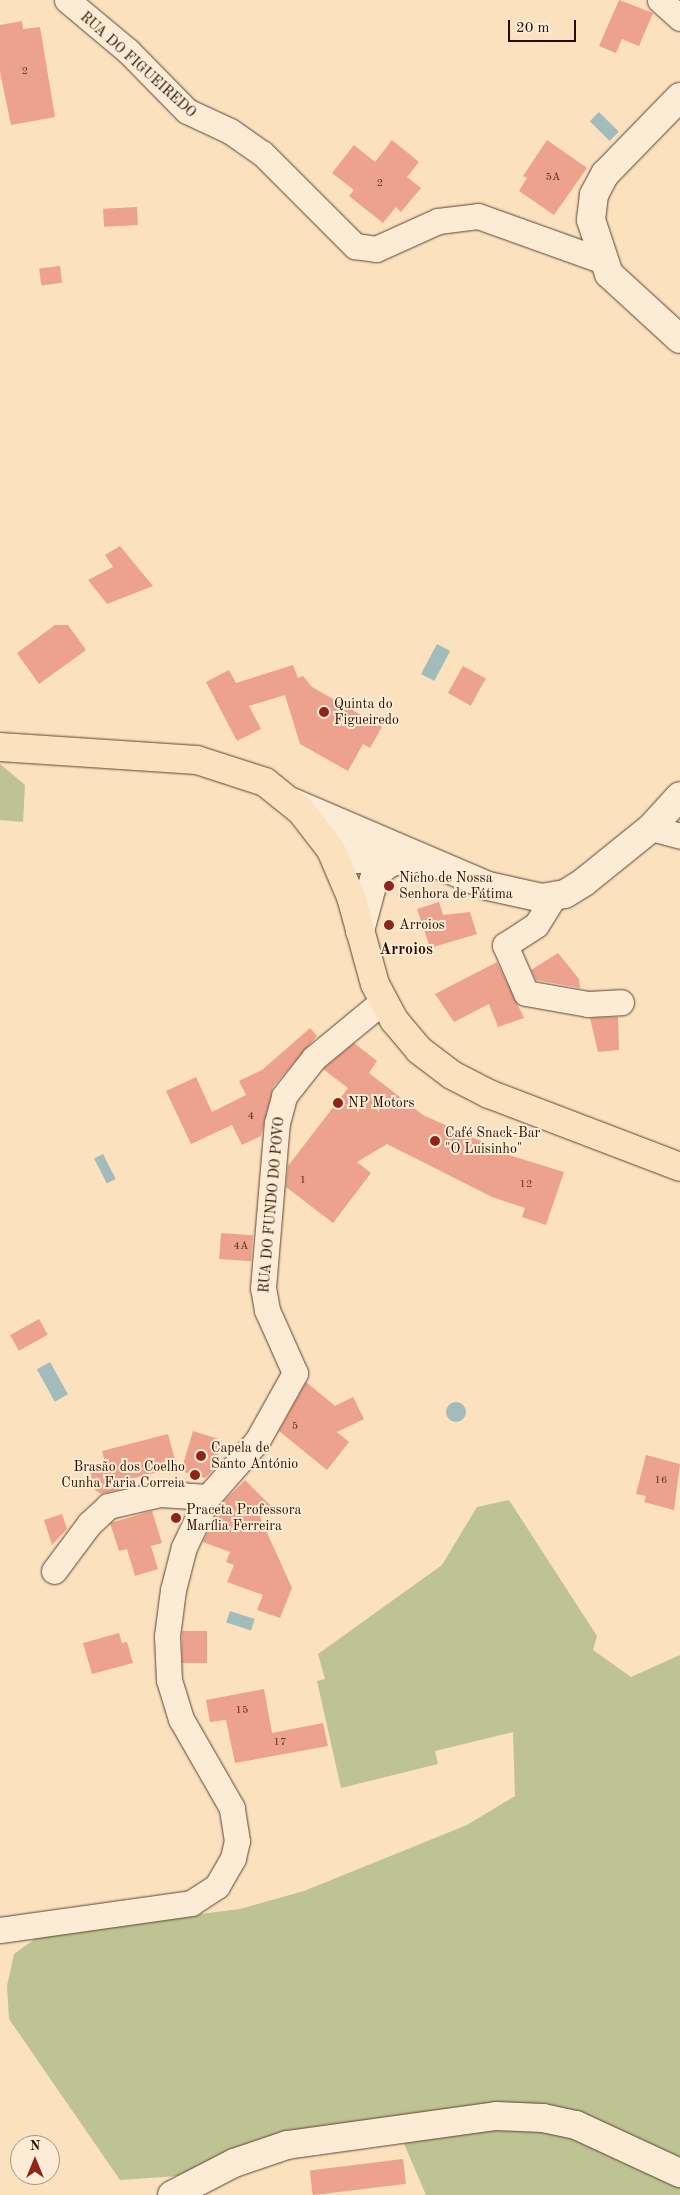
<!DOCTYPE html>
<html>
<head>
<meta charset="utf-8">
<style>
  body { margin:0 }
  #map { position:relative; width:680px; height:2195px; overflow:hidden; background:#fbe1be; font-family:"Old Standard TT",serif }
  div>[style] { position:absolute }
  .green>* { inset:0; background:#bdc393 }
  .water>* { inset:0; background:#a2bbbb; transform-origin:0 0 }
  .round { border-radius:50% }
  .building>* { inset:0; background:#eca28d; transform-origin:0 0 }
  .roads { filter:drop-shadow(0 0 1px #5d4330) drop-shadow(0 0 1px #5d4330) }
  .minor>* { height:25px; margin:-12.5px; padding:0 12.5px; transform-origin:12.5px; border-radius:12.5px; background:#fcecd5 }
  .tertiary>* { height:28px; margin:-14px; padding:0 14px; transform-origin:14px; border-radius:14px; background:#fcecd5 }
  .primary>* { height:28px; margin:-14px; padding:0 14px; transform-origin:14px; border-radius:14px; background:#fbe1be }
  .dots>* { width:14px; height:14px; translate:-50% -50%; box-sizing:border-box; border:2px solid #fcecd5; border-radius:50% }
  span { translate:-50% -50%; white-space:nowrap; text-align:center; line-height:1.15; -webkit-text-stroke:4px #fcecd5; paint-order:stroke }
  .number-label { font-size:11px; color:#593323 }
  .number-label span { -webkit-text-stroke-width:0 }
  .street-label { font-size:14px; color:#280e00 }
  .poi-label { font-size:14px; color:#280e00 }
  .left { translate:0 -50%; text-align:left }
  .right { translate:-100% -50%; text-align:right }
  .quarter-label { font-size:16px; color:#280e00; font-weight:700 }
  .north { position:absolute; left:10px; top:2135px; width:50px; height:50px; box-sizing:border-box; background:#fcecd5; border:1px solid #a79380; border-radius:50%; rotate:0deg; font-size:14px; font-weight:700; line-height:20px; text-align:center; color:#280e00 }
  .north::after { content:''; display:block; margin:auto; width:18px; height:22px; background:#8f2418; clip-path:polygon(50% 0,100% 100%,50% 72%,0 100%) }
  .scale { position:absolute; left:508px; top:20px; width:68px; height:22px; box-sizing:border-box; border:2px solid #280e00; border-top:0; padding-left:6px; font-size:15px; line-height:18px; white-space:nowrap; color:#280e00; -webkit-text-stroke:4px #fcecd5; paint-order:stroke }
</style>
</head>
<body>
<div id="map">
  <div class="green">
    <div style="clip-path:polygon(0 764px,25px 785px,23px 822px,0 820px)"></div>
    <div style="clip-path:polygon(509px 1500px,597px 1636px,593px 1650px,631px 1677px,680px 1655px,680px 2195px,426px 2195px,393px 2118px,192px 2175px,120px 2180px,9px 2019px,7px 1986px,14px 1954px,42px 1934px,240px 1909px,304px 1891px,467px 1825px,515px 1796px,513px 1732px,435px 1751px,438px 1764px,341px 1788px,317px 1681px,325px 1679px,318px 1654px,442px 1565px,477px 1507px)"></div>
  </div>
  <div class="water">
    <div style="left:599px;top:112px;width:28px;height:13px;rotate:45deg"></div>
    <div style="left:437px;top:644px;width:15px;height:34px;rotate:28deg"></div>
    <div style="left:103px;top:1154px;width:28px;height:10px;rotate:63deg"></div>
    <div style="left:50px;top:1362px;width:37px;height:15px;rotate:61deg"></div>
    <div class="round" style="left:446px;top:1402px;width:20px;height:20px"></div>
    <div style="left:230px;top:1611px;width:26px;height:12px;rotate:18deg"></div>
  </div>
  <div class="building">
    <div style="clip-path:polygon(619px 0,653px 13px,639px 46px,622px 39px,616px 53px,599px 46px)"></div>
    <div style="clip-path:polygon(22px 21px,23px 29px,40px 27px,55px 117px,11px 125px,0 72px,0 25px)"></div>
    <div style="clip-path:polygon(392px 140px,419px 162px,407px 177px,421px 188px,401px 212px,396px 207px,383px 223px,349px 196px,354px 190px,332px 173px,354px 145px,375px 162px)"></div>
    <div style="clip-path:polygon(547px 140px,587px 168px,554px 215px,519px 191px,527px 178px,523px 176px)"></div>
    <div style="left:137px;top:207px;width:18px;height:34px;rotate:87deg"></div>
    <div style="left:60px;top:266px;width:17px;height:21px;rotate:83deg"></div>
    <div style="clip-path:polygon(120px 546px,153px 586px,107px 604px,88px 580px,113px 567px,105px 555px)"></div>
    <div style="clip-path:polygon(55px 625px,68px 625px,86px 650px,39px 684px,17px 653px)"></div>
    <div style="clip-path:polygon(293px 665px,298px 678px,303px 676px,312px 687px,382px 727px,370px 748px,363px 744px,348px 771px,300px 744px,285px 695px,249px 706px,261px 729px,237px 741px,206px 682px,229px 670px,236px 683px)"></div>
    <div style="left:463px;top:666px;width:26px;height:31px;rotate:29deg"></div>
    <div style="clip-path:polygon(439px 902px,443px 915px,470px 912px,477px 934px,430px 948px,417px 909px)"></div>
    <div style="clip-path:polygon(558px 953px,579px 979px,580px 988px,536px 980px,531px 970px)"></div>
    <div style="clip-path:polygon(497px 962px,524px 1018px,498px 1027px,489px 1004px,454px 1022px,435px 994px)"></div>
    <div style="clip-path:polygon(618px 1017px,619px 1050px,598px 1052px,590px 1018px)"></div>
    <div style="clip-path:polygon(310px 1028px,317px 1036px,273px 1087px,261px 1136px,242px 1145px,232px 1125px,191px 1144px,166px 1091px,196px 1077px,212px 1112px,246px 1095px,239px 1081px,262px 1070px)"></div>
    <div style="clip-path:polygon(354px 1043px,377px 1061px,369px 1073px,423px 1115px,485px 1143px,483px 1147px,564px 1172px,546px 1225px,522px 1217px,525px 1208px,492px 1197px,387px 1144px,357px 1162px,371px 1173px,333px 1223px,286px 1187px,288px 1166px,348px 1088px,323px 1069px)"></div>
    <div style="left:221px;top:1233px;width:32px;height:26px;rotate:4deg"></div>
    <div style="left:39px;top:1319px;width:18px;height:33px;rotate:61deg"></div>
    <div style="clip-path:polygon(306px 1382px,335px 1406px,353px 1397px,364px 1419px,337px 1432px,349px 1442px,327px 1470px,279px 1431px)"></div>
    <div style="clip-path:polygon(193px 1431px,222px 1440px,213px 1470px,205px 1478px,181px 1471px)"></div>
    <div style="clip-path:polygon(168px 1434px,177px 1467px,134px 1478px,136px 1485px,101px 1494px,95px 1490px,90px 1471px,106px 1467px,102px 1451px)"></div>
    <div style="clip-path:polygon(646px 1455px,680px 1464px,674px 1510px,644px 1502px,646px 1496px,636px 1494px)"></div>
    <div style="clip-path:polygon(245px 1480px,271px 1506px,260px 1517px,292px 1588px,280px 1618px,257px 1610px,263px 1595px,227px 1582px,234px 1565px,226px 1562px,230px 1552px,203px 1542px,220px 1505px)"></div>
    <div style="clip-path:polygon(152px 1511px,162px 1543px,151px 1546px,158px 1569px,135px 1576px,127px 1549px,119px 1551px,110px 1523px)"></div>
    <div style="clip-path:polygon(62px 1514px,67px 1529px,52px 1545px,44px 1520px)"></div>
    <div style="left:182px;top:1631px;width:25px;height:32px"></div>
    <div style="clip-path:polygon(119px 1633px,122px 1643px,127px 1642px,133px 1663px,92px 1674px,83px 1643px)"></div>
    <div style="clip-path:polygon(264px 1689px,272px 1733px,323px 1723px,328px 1746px,235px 1763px,226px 1720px,210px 1722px,206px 1700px)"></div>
    <div style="left:403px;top:2159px;width:25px;height:94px;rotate:83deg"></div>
  </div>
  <div class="roads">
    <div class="minor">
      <div style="left:67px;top:0;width:80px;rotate:39.9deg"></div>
      <div style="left:128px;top:51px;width:84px;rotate:45.5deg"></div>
      <div style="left:187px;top:111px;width:47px;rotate:24.9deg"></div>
      <div style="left:230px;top:131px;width:39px;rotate:35deg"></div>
      <div style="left:262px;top:153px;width:132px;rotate:45deg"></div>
      <div style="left:355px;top:246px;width:21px;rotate:8deg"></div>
      <div style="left:376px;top:249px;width:68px;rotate:-24.3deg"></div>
      <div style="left:438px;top:221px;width:40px;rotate:-7.1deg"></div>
      <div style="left:478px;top:216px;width:131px;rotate:19.7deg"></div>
      <div style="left:660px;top:0;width:27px;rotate:42deg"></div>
      <div style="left:651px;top:828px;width:30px;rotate:15deg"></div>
      <div style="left:553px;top:898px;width:32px;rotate:122deg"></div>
      <div style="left:536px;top:925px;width:37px;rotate:147deg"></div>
      <div style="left:505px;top:945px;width:52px;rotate:66.4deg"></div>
      <div style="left:526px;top:993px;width:63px;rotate:10.1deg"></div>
      <div style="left:588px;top:1004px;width:33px;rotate:-3deg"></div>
      <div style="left:54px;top:1571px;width:59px;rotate:-53.3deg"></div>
      <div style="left:89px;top:1524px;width:26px;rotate:-43deg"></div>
      <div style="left:108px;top:1506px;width:53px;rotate:-13deg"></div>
      <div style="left:160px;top:1494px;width:48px;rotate:3.6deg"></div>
      <div style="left:0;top:1930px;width:193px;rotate:-8deg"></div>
      <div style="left:191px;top:1903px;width:31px;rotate:-33deg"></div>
      <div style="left:217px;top:1886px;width:32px;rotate:-60deg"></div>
      <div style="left:233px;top:1858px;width:17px;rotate:-77deg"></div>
      <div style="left:237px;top:1841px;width:33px;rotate:-99deg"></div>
      <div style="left:232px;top:1808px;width:103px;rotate:-119.8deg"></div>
      <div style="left:181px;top:1719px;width:41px;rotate:-107.1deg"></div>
      <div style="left:169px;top:1680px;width:44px;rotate:-92.6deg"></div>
      <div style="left:167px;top:1636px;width:46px;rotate:-82.6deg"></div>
      <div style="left:173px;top:1590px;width:44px;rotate:-75.7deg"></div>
      <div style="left:184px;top:1547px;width:55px;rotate:-64.4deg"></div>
      <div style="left:208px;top:1497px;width:74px;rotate:-48.8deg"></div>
      <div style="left:257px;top:1441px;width:78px;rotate:-60.8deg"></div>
      <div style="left:295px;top:1373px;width:69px;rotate:-114deg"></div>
      <div style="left:267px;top:1310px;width:22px;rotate:-100deg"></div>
      <div style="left:263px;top:1288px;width:166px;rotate:-85.2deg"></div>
      <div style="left:277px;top:1123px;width:28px;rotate:-75deg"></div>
      <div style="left:284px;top:1096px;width:48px;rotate:-51.7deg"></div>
      <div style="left:314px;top:1058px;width:89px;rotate:-39.6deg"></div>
    </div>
    <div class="tertiary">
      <div style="left:680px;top:97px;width:107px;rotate:134.2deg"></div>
      <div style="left:605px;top:174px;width:24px;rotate:118deg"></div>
      <div style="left:594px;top:195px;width:25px;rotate:97deg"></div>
      <div style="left:591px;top:220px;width:57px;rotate:71.6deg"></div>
      <div style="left:609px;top:274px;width:96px;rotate:42.5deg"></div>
      <div style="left:292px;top:802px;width:213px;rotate:23.2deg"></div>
      <div style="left:488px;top:886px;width:55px;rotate:12.5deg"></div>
      <div style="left:542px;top:898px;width:23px;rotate:-10deg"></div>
      <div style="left:565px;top:894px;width:22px;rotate:-32deg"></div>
      <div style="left:584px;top:882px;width:86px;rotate:-38.9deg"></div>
      <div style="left:651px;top:828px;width:43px;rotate:-47.8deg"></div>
      <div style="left:352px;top:843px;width:13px;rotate:151deg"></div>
      <div style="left:341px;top:849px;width:11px;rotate:117deg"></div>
      <div style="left:336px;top:859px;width:76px"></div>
      <div style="left:360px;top:931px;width:58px;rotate:-75deg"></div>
      <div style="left:375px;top:875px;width:18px;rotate:-41deg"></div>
      <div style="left:389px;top:863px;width:16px;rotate:-14deg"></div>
      <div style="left:172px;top:2195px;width:70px;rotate:-27.3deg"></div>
      <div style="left:234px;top:2163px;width:56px;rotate:-18.8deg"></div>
      <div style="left:287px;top:2145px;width:211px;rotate:-7.9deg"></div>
      <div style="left:496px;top:2116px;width:47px;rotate:2.4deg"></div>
      <div style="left:543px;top:2118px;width:34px;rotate:12deg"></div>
      <div style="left:576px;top:2125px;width:115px;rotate:24.8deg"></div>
    </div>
    <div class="primary">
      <div style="left:0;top:747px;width:197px;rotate:3.8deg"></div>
      <div style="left:197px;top:760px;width:71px;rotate:17.9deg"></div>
      <div style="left:265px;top:782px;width:46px;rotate:38.9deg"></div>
      <div style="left:301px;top:811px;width:49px;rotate:52.4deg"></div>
      <div style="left:331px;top:850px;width:51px;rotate:66.9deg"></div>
      <div style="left:351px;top:897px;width:90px;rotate:74.6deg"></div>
      <div style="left:375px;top:984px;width:41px;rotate:62.2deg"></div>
      <div style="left:394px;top:1020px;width:39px;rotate:50deg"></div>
      <div style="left:419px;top:1050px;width:41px;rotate:37.1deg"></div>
      <div style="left:452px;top:1075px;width:42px;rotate:27.2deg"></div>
      <div style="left:489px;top:1094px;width:204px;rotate:20.9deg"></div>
    </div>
  </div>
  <div class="dots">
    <div style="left:324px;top:712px;background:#8f2418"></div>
    <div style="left:389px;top:886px;background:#8f2418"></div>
    <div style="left:389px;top:925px;background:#8f2418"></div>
    <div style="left:338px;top:1103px;background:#8f2418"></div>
    <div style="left:435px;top:1141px;background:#8f2418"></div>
    <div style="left:201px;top:1456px;background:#8f2418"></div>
    <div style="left:195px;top:1475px;background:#8f2418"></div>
    <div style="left:176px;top:1518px;background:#8f2418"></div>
  </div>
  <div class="number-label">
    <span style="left:25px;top:72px">2</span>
    <span style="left:553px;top:178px">5A</span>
    <span style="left:380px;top:184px">2</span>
    <span style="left:251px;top:1117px">4</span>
    <span style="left:303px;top:1181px">1</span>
    <span style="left:526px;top:1185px">12</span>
    <span style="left:241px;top:1247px">4A</span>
    <span style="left:295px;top:1427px">5</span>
    <span style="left:661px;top:1481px">16</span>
    <span style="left:242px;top:1711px">15</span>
    <span style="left:280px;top:1743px">17</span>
  </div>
  <div class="street-label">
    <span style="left:138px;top:65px;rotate:42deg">RUA DO FIGUEIREDO</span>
    <span style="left:272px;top:1205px;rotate:-85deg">RUA DO FUNDO DO POVO</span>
  </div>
  <div class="poi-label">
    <span class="left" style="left:334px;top:712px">Quinta do<br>Figueiredo</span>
    <span class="left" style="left:399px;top:886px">Nicho de Nossa<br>Senhora de Fátima</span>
    <span class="left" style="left:399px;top:925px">Arroios</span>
    <span class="left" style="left:348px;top:1103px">NP Motors</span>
    <span class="left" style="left:445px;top:1141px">Café Snack-Bar<br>"O Luisinho"</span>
    <span class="left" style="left:211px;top:1456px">Capela de<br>Santo António</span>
    <span class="right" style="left:185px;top:1475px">Brasão dos Coelho<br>Cunha Faria Correia</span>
    <span class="left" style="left:186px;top:1518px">Praceta Professora<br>Marília Ferreira</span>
  </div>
  <div class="quarter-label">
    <span style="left:406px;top:950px">Arroios</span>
  </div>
  <div class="north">N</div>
  <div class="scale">20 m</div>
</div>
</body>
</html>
